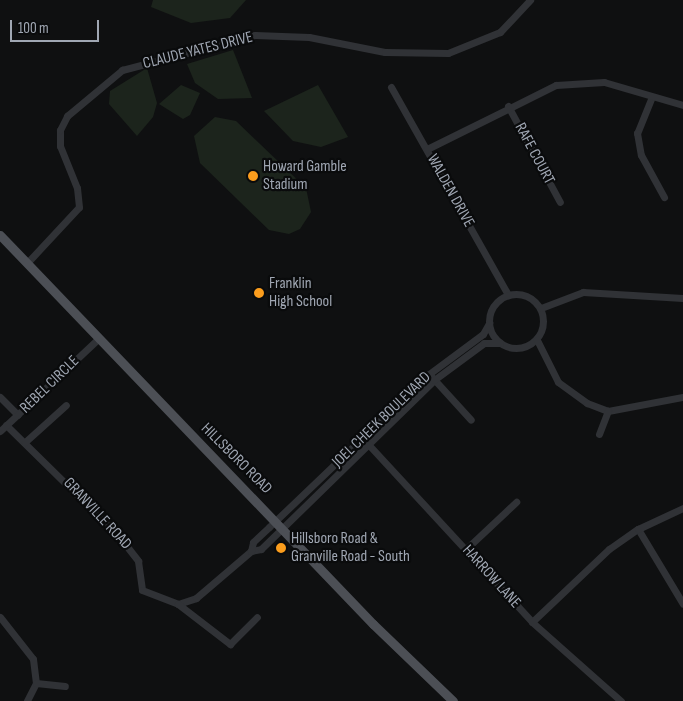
<!DOCTYPE html>
<html>
<head>
<meta charset="utf-8">
<style>
  body { margin:0 }
  #map { position:relative; width:683px; height:701px; overflow:hidden; background:#0f1011; font-family:"Sofia Sans Condensed",sans-serif }
  div>[style] { position:absolute }
  .green>* { inset:0; background:#1c241c }
  .minor>* { height:7px; margin:-3.5px; padding:0 3.5px; transform-origin:3.5px; border-radius:3.5px; background:#303236 }
  .minor>.ring { margin:-3.5px; padding:0; box-sizing:content-box; background:none; border:7px solid #303236; border-radius:50% }
  .major>* { height:9px; margin:-4.5px; padding:0 4.5px; transform-origin:4.5px; border-radius:4.5px; background:#4c4f55 }
  .dots>* { width:14px; height:14px; translate:-50% -50%; box-sizing:border-box; border:2px solid #0a0b0c; border-radius:50% }
  span { translate:-50% -50%; white-space:nowrap; text-align:center; line-height:1.15; -webkit-text-stroke:4.5px #0a0b0c; paint-order:stroke }
  .street-label { font-size:16px; color:#a0a7b3 }
  .poi-label { font-size:16px; color:#a0a7b3 }
  .left { translate:0 -50%; text-align:left }
  .scale { position:absolute; left:10px; top:20px; width:89px; height:22px; box-sizing:border-box; border:2px solid #a0a7b3; border-top:0; padding-left:6px; font-size:15px; line-height:18px; white-space:nowrap; color:#a0a7b3; -webkit-text-stroke:4px #0a0b0c; paint-order:stroke }
</style>
</head>
<body>
<div id="map">
  <div class="green">
    <div style="clip-path:polygon(153px 0,246px 0,230px 18px,191px 23px,151px 7px)"></div>
    <div style="clip-path:polygon(233px 50px,252px 98px,218px 99px,195px 83px,187px 64px)"></div>
    <div style="clip-path:polygon(147px 68px,157px 103px,153px 117px,137px 136px,109px 104px,110px 91px)"></div>
    <div style="clip-path:polygon(181px 85px,200px 93px,190px 115px,183px 119px,159px 104px)"></div>
    <div style="clip-path:polygon(318px 85px,348px 137px,321px 147px,293px 141px,264px 111px)"></div>
    <div style="clip-path:polygon(215px 117px,236px 121px,306px 188px,311px 212px,300px 229px,289px 234px,269px 230px,200px 163px,194px 136px)"></div>
  </div>
  <div class="minor">
    <div style="left:391px;top:87px;width:239px;rotate:60.6deg"></div>
    <div style="left:651px;top:99px;width:37px;rotate:112deg"></div>
    <div style="left:637px;top:133px;width:22px;rotate:80deg"></div>
    <div style="left:641px;top:155px;width:48px;rotate:61.3deg"></div>
    <div style="left:508px;top:106px;width:109px;rotate:61.6deg"></div>
    <div style="left:427px;top:149px;width:144px;rotate:-26.4deg"></div>
    <div style="left:556px;top:85px;width:48px;rotate:-3.6deg"></div>
    <div style="left:604px;top:82px;width:82px;rotate:16.2deg"></div>
    <div style="left:27px;top:263px;width:76px;rotate:-47.1deg"></div>
    <div style="left:79px;top:207px;width:19px;rotate:-96deg"></div>
    <div style="left:77px;top:188px;width:45px;rotate:-112deg"></div>
    <div style="left:60px;top:146px;width:16px;rotate:-90deg"></div>
    <div style="left:60px;top:130px;width:16px;rotate:-63deg"></div>
    <div style="left:67px;top:116px;width:72px;rotate:-39.9deg"></div>
    <div style="left:122px;top:70px;width:138px;rotate:-14.7deg"></div>
    <div style="left:255px;top:35px;width:54px;rotate:2.1deg"></div>
    <div style="left:309px;top:37px;width:77px;rotate:11.2deg"></div>
    <div style="left:385px;top:52px;width:63px;rotate:0.9deg"></div>
    <div style="left:448px;top:53px;width:56px;rotate:-22deg"></div>
    <div style="left:500px;top:32px;width:44px;rotate:-46.8deg"></div>
    <div class="ring" style="left:489px;top:294px;width:47px;height:47px"></div>
    <div style="left:541px;top:308px;width:45px;rotate:-20.9deg"></div>
    <div style="left:583px;top:292px;width:100px;rotate:3.4deg"></div>
    <div style="left:537px;top:340px;width:47px;rotate:63.4deg"></div>
    <div style="left:558px;top:382px;width:36px;rotate:36deg"></div>
    <div style="left:587px;top:403px;width:22px;rotate:21deg"></div>
    <div style="left:608px;top:411px;width:76px;rotate:-10.6deg"></div>
    <div style="left:431px;top:376px;width:59px;rotate:47.7deg"></div>
    <div style="left:0;top:397px;width:25px;rotate:45deg"></div>
    <div style="left:6px;top:425px;width:157px;rotate:44.5deg"></div>
    <div style="left:118px;top:535px;width:33px;rotate:52deg"></div>
    <div style="left:138px;top:561px;width:29px;rotate:82deg"></div>
    <div style="left:142px;top:590px;width:39px;rotate:21deg"></div>
    <div style="left:178px;top:604px;width:19px;rotate:-18deg"></div>
    <div style="left:196px;top:598px;width:72px;rotate:-40.5deg"></div>
    <div style="left:251px;top:551px;width:10px;rotate:-11deg"></div>
    <div style="left:261px;top:549px;width:242px;rotate:-44.3deg"></div>
    <div style="left:434px;top:380px;width:62px;rotate:-36.5deg"></div>
    <div style="left:484px;top:343px;width:16px"></div>
    <div style="left:0;top:431px;width:136px;rotate:-43.2deg"></div>
    <div style="left:599px;top:434px;width:25px;rotate:-69deg"></div>
    <div style="left:25px;top:442px;width:55px;rotate:-42.1deg"></div>
    <div style="left:368px;top:444px;width:242px;rotate:47.3deg"></div>
    <div style="left:532px;top:622px;width:119px;rotate:41.6deg"></div>
    <div style="left:638px;top:529px;width:87px;rotate:59deg"></div>
    <div style="left:466px;top:549px;width:69px;rotate:-43.2deg"></div>
    <div style="left:251px;top:551px;width:9px;rotate:-77deg"></div>
    <div style="left:253px;top:542px;width:22px;rotate:-43deg"></div>
    <div style="left:269px;top:527px;width:221px;rotate:-43.7deg"></div>
    <div style="left:429px;top:374px;width:67px;rotate:-36.5deg"></div>
    <div style="left:483px;top:334px;width:13px;rotate:-61deg"></div>
    <div style="left:178px;top:604px;width:66px;rotate:37.6deg"></div>
    <div style="left:230px;top:644px;width:38px;rotate:-45deg"></div>
    <div style="left:0;top:617px;width:53px;rotate:51.8deg"></div>
    <div style="left:33px;top:659px;width:24px;rotate:83deg"></div>
    <div style="left:36px;top:683px;width:20px;rotate:117deg"></div>
    <div style="left:532px;top:622px;width:106px;rotate:-43.5deg"></div>
    <div style="left:609px;top:549px;width:35px;rotate:-35deg"></div>
    <div style="left:638px;top:529px;width:50px;rotate:-25deg"></div>
    <div style="left:36px;top:683px;width:29px;rotate:6deg"></div>
  </div>
  <div class="major">
    <div style="left:0;top:235px;width:539px;rotate:46.2deg"></div>
    <div style="left:373px;top:624px;width:111px;rotate:43.9deg"></div>
  </div>
  <div class="dots">
    <div style="left:253px;top:176px;background:#fb9d1d"></div>
    <div style="left:259px;top:293px;background:#fb9d1d"></div>
    <div style="left:281px;top:548px;background:#fb9d1d"></div>
  </div>
  <div class="street-label">
    <span style="left:198px;top:51px;rotate:-14deg">CLAUDE YATES DRIVE</span>
    <span style="left:534px;top:154px;rotate:62deg">RAFE COURT</span>
    <span style="left:450px;top:191px;rotate:61deg">WALDEN DRIVE</span>
    <span style="left:50px;top:385px;rotate:-44deg">REBEL CIRCLE</span>
    <span style="left:382px;top:420px;rotate:-44deg">JOEL CHEEK BOULEVARD</span>
    <span style="left:236px;top:459px;rotate:45deg">HILLSBORO ROAD</span>
    <span style="left:97px;top:514px;rotate:47deg">GRANVILLE ROAD</span>
    <span style="left:491px;top:577px;rotate:48deg">HARROW LANE</span>
  </div>
  <div class="poi-label">
    <span class="left" style="left:263px;top:176px">Howard Gamble<br>Stadium</span>
    <span class="left" style="left:269px;top:293px">Franklin<br>High School</span>
    <span class="left" style="left:291px;top:548px">Hillsboro Road &amp;<br>Granville Road - South</span>
  </div>
  <div class="scale">100 m</div>
</div>
</body>
</html>
